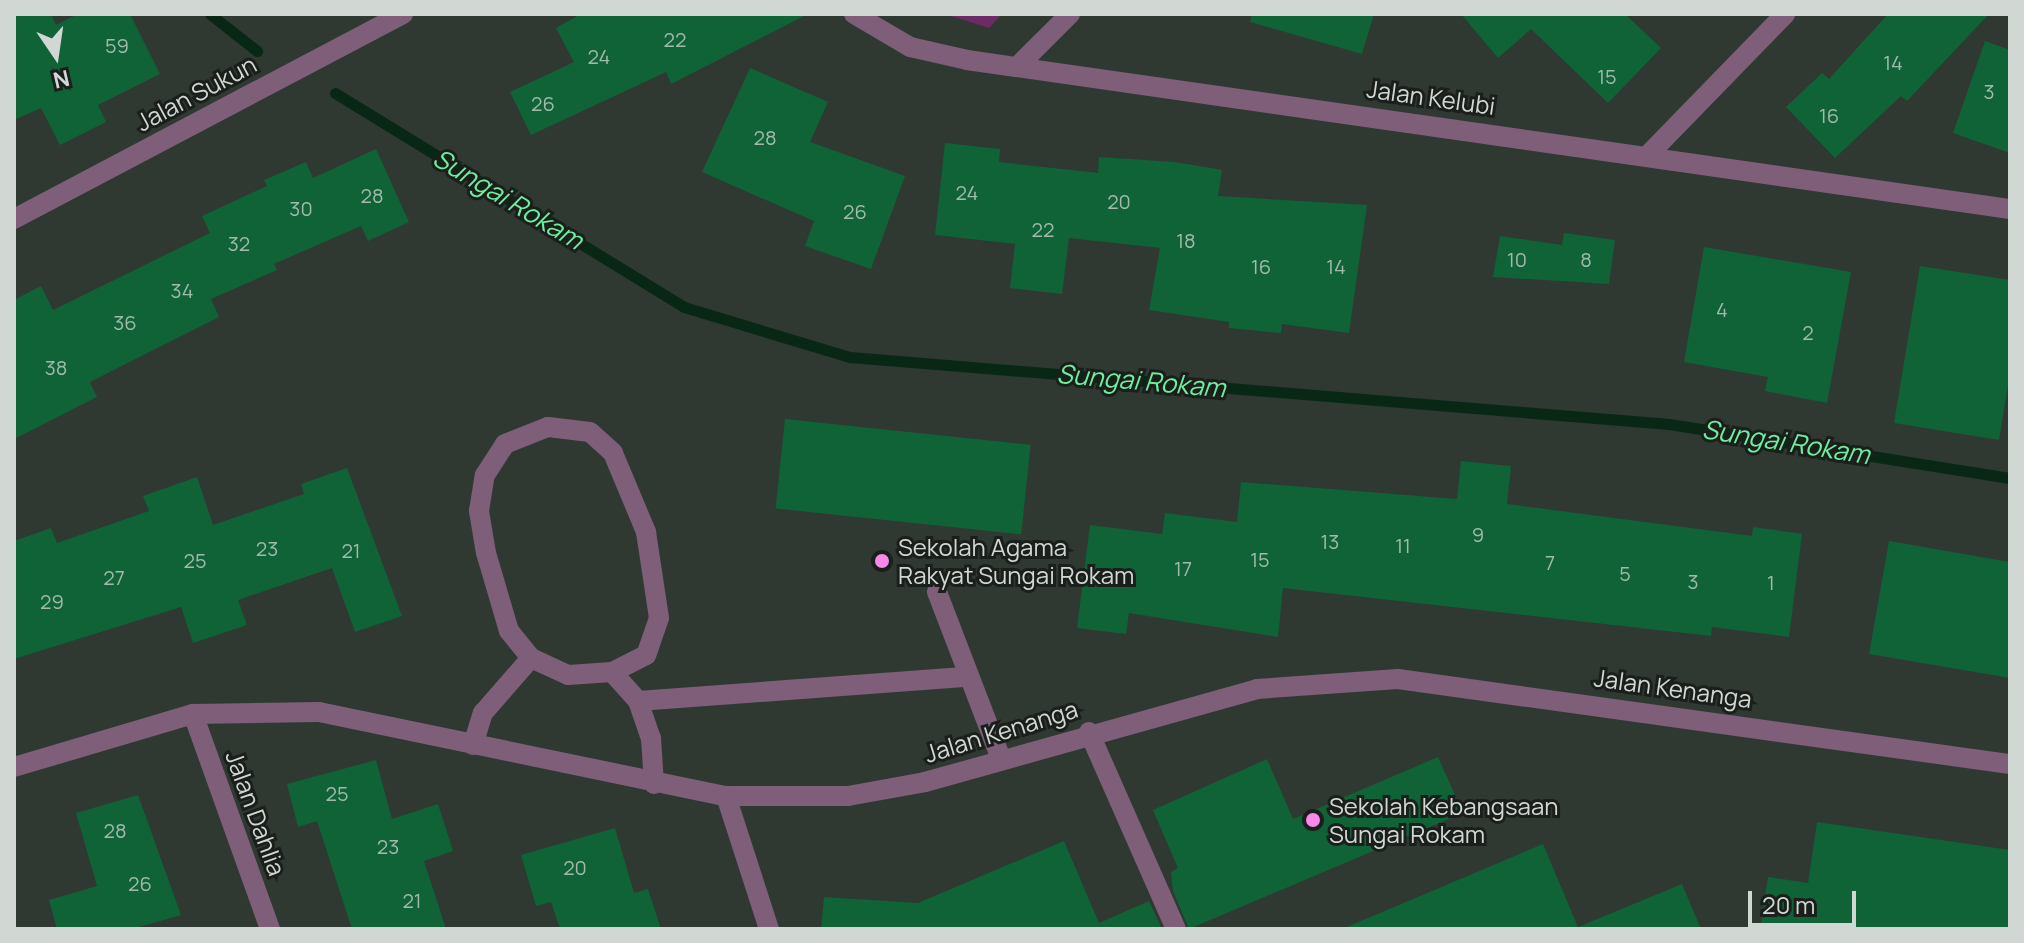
<!DOCTYPE html>
<html>
<head>
<meta charset="utf-8">
<style>
  body { margin:0 }
  #map { position:relative; width:2024px; height:943px; overflow:hidden; background:#2f3932; font-family:Manrope,sans-serif }
  div>[style] { position:absolute }
  .green>* { inset:0; background:#6c2b65 }
  .stream>* { height:11px; margin:-5.5px; padding:0 5.5px; transform-origin:5.5px; border-radius:5.5px; background:#082815 }
  .building>* { inset:0; background:#106237; transform-origin:0 0 }
  .lane>* { height:20px; margin:-10px; padding:0 10px; transform-origin:10px; border-radius:10px; background:#7e5e79 }
  .street>* { height:20px; margin:-10px; padding:0 10px; transform-origin:10px; border-radius:10px; background:#7e5e79 }
  .dots>* { width:22px; height:22px; translate:-50% -50%; box-sizing:border-box; border:4px solid #1b1f1c; border-radius:50% }
  span { translate:-50% -50%; white-space:nowrap; text-align:center; line-height:1.15; -webkit-text-stroke:6px #1b1f1c; paint-order:stroke }
  .number-label { font-size:20px; color:#a1baac }
  .number-label span { -webkit-text-stroke-width:0 }
  .street-label { font-size:24px; color:#d1d7d3 }
  .poi-label { font-size:24px; color:#d1d7d3 }
  .left { translate:0 -50%; text-align:left }
  .water-label { font-size:26px; color:#6eee9f; font-style:italic }
  .frame { position:absolute; inset:0; border:16px solid #d1d7d3; pointer-events:none }
  .north { position:absolute; left:16px; top:16px; width:80px; height:80px; -webkit-text-stroke:6px #1b1f1c; paint-order:stroke; rotate:167deg; font-size:22px; font-weight:700; line-height:32px; text-align:center; color:#d1d7d3 }
  .north::after { content:''; display:block; margin:auto; width:28px; height:36px; background:#d1d7d3; clip-path:polygon(50% 0,100% 100%,50% 72%,0 100%) }
  .scale { position:absolute; left:1748px; top:891px; width:108px; height:36px; box-sizing:border-box; border:4px solid #d1d7d3; border-top:0; padding-left:10px; font-size:24px; line-height:28px; white-space:nowrap; color:#d1d7d3; -webkit-text-stroke:6px #1b1f1c; paint-order:stroke }
</style>
</head>
<body>
<div id="map">
  <div class="green">
    <div style="clip-path:polygon(945px 14px,1002px 14px,989px 28px)"></div>
  </div>
  <div class="stream">
    <div style="left:210px;top:14px;width:60px;rotate:38.2deg"></div>
    <div style="left:335px;top:93px;width:409px;rotate:31.5deg"></div>
    <div style="left:684px;top:307px;width:173px;rotate:16.8deg"></div>
    <div style="left:850px;top:357px;width:822px;rotate:4.68deg"></div>
    <div style="left:1669px;top:424px;width:345px;rotate:9deg"></div>
  </div>
  <div class="building">
    <div style="clip-path:polygon(14px 14px,51px 14px,56px 25px,78px 14px,130px 14px,160px 74px,98px 105px,106px 122px,60px 145px,41px 108px,14px 120px)"></div>
    <div style="clip-path:polygon(581px 14px,808px 14px,671px 84px,666px 72px,531px 135px,510px 92px,574px 62px,556px 28px)"></div>
    <div style="clip-path:polygon(1252px 14px,1374px 14px,1362px 54px,1250px 22px)"></div>
    <div style="clip-path:polygon(1461px 14px,1625px 14px,1661px 48px,1608px 103px,1531px 29px,1498px 58px)"></div>
    <div style="clip-path:polygon(1888px 14px,1989px 14px,1907px 101px,1901px 96px,1835px 158px,1786px 107px,1822px 73px,1829px 79px)"></div>
    <div style="clip-path:polygon(1985px 41px,2010px 50px,2010px 153px,1953px 133px)"></div>
    <div style="clip-path:polygon(750px 68px,828px 102px,810px 142px,905px 176px,871px 269px,805px 246px,814px 221px,702px 172px)"></div>
    <div style="clip-path:polygon(945px 143px,1000px 149px,999px 162px,1098px 173px,1099px 157px,1175px 162px,1222px 170px,1218px 196px,1367px 205px,1349px 333px,1282px 324px,1281px 333px,1229px 328px,1229px 322px,1149px 310px,1160px 248px,1069px 238px,1062px 294px,1010px 288px,1015px 244px,935px 235px)"></div>
    <div style="clip-path:polygon(376px 149px,409px 222px,368px 241px,361px 226px,274px 264px,277px 270px,211px 299px,219px 317px,90px 382px,97px 397px,14px 439px,14px 300px,41px 286px,53px 310px,210px 233px,202px 216px,267px 186px,264px 180px,306px 162px,313px 178px)"></div>
    <div style="clip-path:polygon(1564px 233px,1615px 240px,1609px 284px,1493px 277px,1500px 236px,1562px 245px)"></div>
    <div style="clip-path:polygon(1704px 247px,1851px 272px,1827px 403px,1765px 391px,1768px 377px,1684px 362px)"></div>
    <div style="clip-path:polygon(1920px 266px,2010px 280px,2010px 373px,1999px 440px,1894px 423px)"></div>
    <div style="left:785px;top:419px;width:247px;height:90px;rotate:6deg"></div>
    <div style="clip-path:polygon(1461px 461px,1511px 466px,1507px 504px,1752px 536px,1753px 527px,1802px 534px,1789px 637px,1712px 627px,1711px 636px,1283px 588px,1278px 637px,1129px 613px,1126px 634px,1077px 628px,1090px 525px,1162px 534px,1165px 513px,1237px 522px,1241px 482px,1457px 499px)"></div>
    <div style="clip-path:polygon(347px 468px,402px 616px,355px 632px,332px 568px,238px 600px,247px 625px,193px 643px,181px 607px,14px 659px,14px 541px,51px 528px,57px 543px,149px 511px,143px 496px,197px 477px,213px 525px,304px 494px,301px 484px)"></div>
    <div style="clip-path:polygon(1889px 541px,2010px 562px,2010px 678px,1869px 654px)"></div>
    <div style="clip-path:polygon(1438px 757px,1463px 813px,1189px 929px,1173px 891px,1171px 872px,1178px 868px,1153px 810px,1267px 759px,1293px 819px)"></div>
    <div style="clip-path:polygon(376px 760px,392px 819px,438px 804px,453px 851px,424px 861px,446px 929px,352px 929px,317px 821px,298px 827px,287px 784px)"></div>
    <div style="clip-path:polygon(138px 795px,181px 915px,132px 929px,57px 929px,49px 900px,97px 886px,76px 813px)"></div>
    <div style="clip-path:polygon(1817px 822px,2010px 850px,2010px 929px,1760px 929px,1768px 877px,1808px 883px)"></div>
    <div style="clip-path:polygon(615px 828px,634px 893px,648px 889px,661px 929px,560px 929px,551px 902px,536px 906px,521px 855px)"></div>
    <div style="clip-path:polygon(1064px 841px,1099px 923px,1149px 901px,1162px 929px,821px 929px,824px 897px,918px 903px)"></div>
    <div style="clip-path:polygon(1543px 844px,1578px 927px,1682px 884px,1701px 929px,1342px 929px)"></div>
  </div>
  <div class="lane">
    <div style="left:548px;top:427px;width:42px;rotate:6.8deg"></div>
    <div style="left:590px;top:432px;width:31px;rotate:42deg"></div>
    <div style="left:613px;top:453px;width:86px;rotate:67.3deg"></div>
    <div style="left:646px;top:532px;width:87px;rotate:81.4deg"></div>
    <div style="left:659px;top:618px;width:39px;rotate:109deg"></div>
    <div style="left:646px;top:655px;width:38px;rotate:153deg"></div>
    <div style="left:612px;top:672px;width:44px;rotate:176.1deg"></div>
    <div style="left:568px;top:675px;width:41px;rotate:-155.3deg"></div>
    <div style="left:531px;top:658px;width:35px;rotate:-129deg"></div>
    <div style="left:509px;top:631px;width:81px;rotate:-106.4deg"></div>
    <div style="left:486px;top:553px;width:43px;rotate:-99.5deg"></div>
    <div style="left:479px;top:511px;width:36px;rotate:-81deg"></div>
    <div style="left:485px;top:475px;width:37px;rotate:-57deg"></div>
    <div style="left:505px;top:444px;width:46px;rotate:-21.6deg"></div>
    <div style="left:937px;top:592px;width:179px;rotate:69deg"></div>
    <div style="left:612px;top:672px;width:39px;rotate:48deg"></div>
    <div style="left:638px;top:701px;width:39px;rotate:71deg"></div>
    <div style="left:651px;top:738px;width:46px;rotate:86.3deg"></div>
    <div style="left:638px;top:701px;width:330px;rotate:-4.2deg"></div>
    <div style="left:1089px;top:732px;width:215px;rotate:66.2deg"></div>
    <div style="left:473px;top:745px;width:34px;rotate:-73deg"></div>
    <div style="left:483px;top:713px;width:73px;rotate:-48.9deg"></div>
  </div>
  <div class="street">
    <div style="left:854px;top:14px;width:65px;rotate:30.5deg"></div>
    <div style="left:910px;top:47px;width:58px;rotate:12.8deg"></div>
    <div style="left:967px;top:60px;width:1054px;rotate:8.13deg"></div>
    <div style="left:1017px;top:67px;width:75px;rotate:-45deg"></div>
    <div style="left:1650px;top:153px;width:194px;rotate:-45.8deg"></div>
    <div style="left:14px;top:219px;width:440px;rotate:-27.8deg"></div>
    <div style="left:193px;top:714px;width:228px;rotate:70.3deg"></div>
    <div style="left:14px;top:767px;width:187px;rotate:-16.5deg"></div>
    <div style="left:193px;top:714px;width:126px;rotate:-0.9deg"></div>
    <div style="left:319px;top:712px;width:416px;rotate:11.7deg"></div>
    <div style="left:726px;top:796px;width:122px"></div>
    <div style="left:848px;top:796px;width:78px;rotate:-10.3deg"></div>
    <div style="left:925px;top:782px;width:345px;rotate:-15.6deg"></div>
    <div style="left:1257px;top:689px;width:141px;rotate:-4.1deg"></div>
    <div style="left:1398px;top:679px;width:618px;rotate:7.91deg"></div>
    <div style="left:726px;top:796px;width:140px;rotate:72.1deg"></div>
  </div>
  <div class="dots">
    <div style="left:882px;top:561px;background:#f888ea"></div>
    <div style="left:1313px;top:820px;background:#f888ea"></div>
  </div>
  <div class="number-label">
    <span style="left:675px;top:39px">22</span>
    <span style="left:117px;top:45px">59</span>
    <span style="left:599px;top:56px">24</span>
    <span style="left:1893px;top:62px">14</span>
    <span style="left:1607px;top:76px">15</span>
    <span style="left:1989px;top:91px">3</span>
    <span style="left:543px;top:103px">26</span>
    <span style="left:1829px;top:115px">16</span>
    <span style="left:765px;top:137px">28</span>
    <span style="left:967px;top:192px">24</span>
    <span style="left:372px;top:195px">28</span>
    <span style="left:1119px;top:201px">20</span>
    <span style="left:301px;top:208px">30</span>
    <span style="left:855px;top:211px">26</span>
    <span style="left:1043px;top:229px">22</span>
    <span style="left:1186px;top:240px">18</span>
    <span style="left:239px;top:243px">32</span>
    <span style="left:1517px;top:259px">10</span>
    <span style="left:1586px;top:259px">8</span>
    <span style="left:1261px;top:266px">16</span>
    <span style="left:1336px;top:266px">14</span>
    <span style="left:182px;top:290px">34</span>
    <span style="left:1722px;top:309px">4</span>
    <span style="left:125px;top:322px">36</span>
    <span style="left:1808px;top:332px">2</span>
    <span style="left:56px;top:367px">38</span>
    <span style="left:1478px;top:534px">9</span>
    <span style="left:1330px;top:541px">13</span>
    <span style="left:1403px;top:545px">11</span>
    <span style="left:267px;top:548px">23</span>
    <span style="left:351px;top:550px">21</span>
    <span style="left:1260px;top:559px">15</span>
    <span style="left:195px;top:560px">25</span>
    <span style="left:1550px;top:562px">7</span>
    <span style="left:1183px;top:568px">17</span>
    <span style="left:1625px;top:573px">5</span>
    <span style="left:114px;top:577px">27</span>
    <span style="left:1693px;top:581px">3</span>
    <span style="left:1771px;top:582px">1</span>
    <span style="left:52px;top:601px">29</span>
    <span style="left:337px;top:793px">25</span>
    <span style="left:115px;top:830px">28</span>
    <span style="left:388px;top:846px">23</span>
    <span style="left:575px;top:867px">20</span>
    <span style="left:140px;top:883px">26</span>
    <span style="left:412px;top:900px">21</span>
  </div>
  <div class="street-label">
    <span style="left:196px;top:93px;rotate:-28deg">Jalan Sukun</span>
    <span style="left:1431px;top:97px;rotate:8deg">Jalan Kelubi</span>
    <span style="left:1673px;top:688px;rotate:8deg">Jalan Kenanga</span>
    <span style="left:1001px;top:731px;rotate:-17deg">Jalan Kenanga</span>
    <span style="left:256px;top:813px;rotate:70deg">Jalan Dahlia</span>
  </div>
  <div class="poi-label">
    <span class="left" style="left:898px;top:561px">Sekolah Agama<br>Rakyat Sungai Rokam</span>
    <span class="left" style="left:1329px;top:820px">Sekolah Kebangsaan<br>Sungai Rokam</span>
  </div>
  <div class="water-label">
    <span style="left:508px;top:199px;rotate:31deg">Sungai Rokam</span>
    <span style="left:1141px;top:381px;rotate:5deg">Sungai Rokam</span>
    <span style="left:1786px;top:442px;rotate:9deg">Sungai Rokam</span>
  </div>
  <div class="frame"></div>
  <div class="north">N</div>
  <div class="scale">20 m</div>
</div>
</body>
</html>
